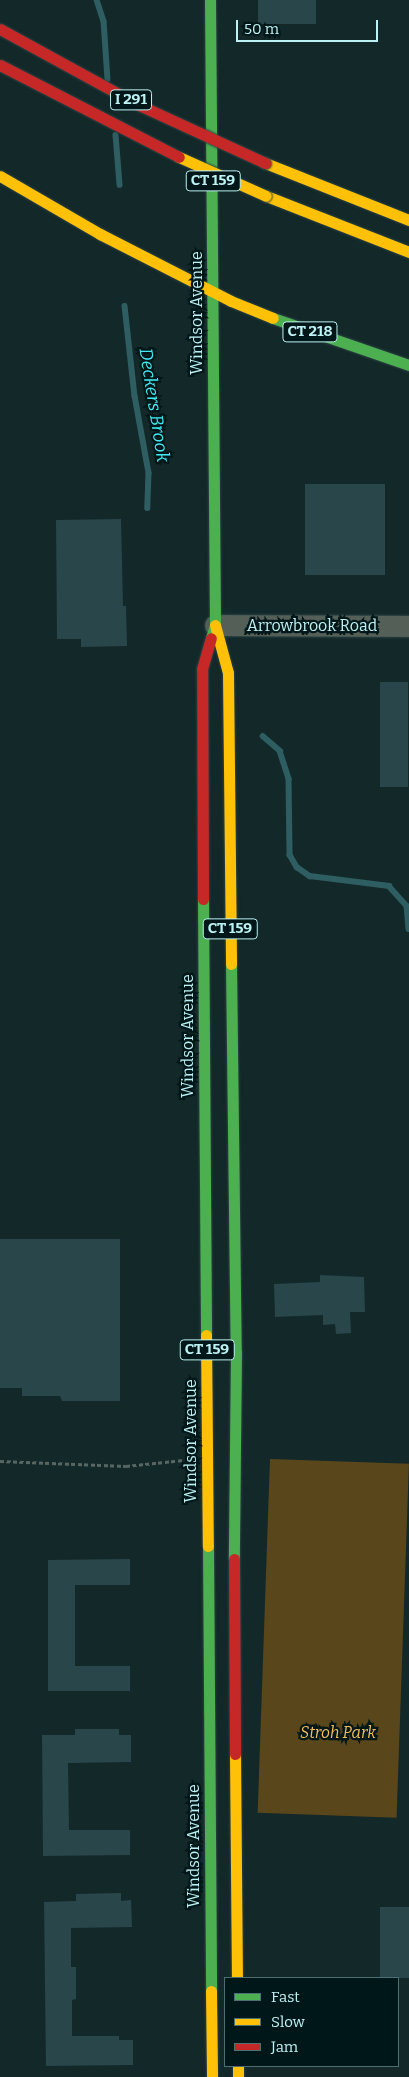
<!DOCTYPE html>
<html>
<head>
<meta charset="utf-8">
<style>
  body { margin:0 }
  #map { position:relative; width:409px; height:2077px; overflow:hidden; background:#132829; font-family:Bitter,serif }
  div>[style] { position:absolute }
  .green>* { inset:0; background:#5a461b; transform-origin:0 0 }
  .stream>* { height:5.5px; margin:-2.75px; padding:0 2.75px; transform-origin:2.75px; border-radius:2.75px; background:#2e5e61 }
  .building>* { inset:0; background:#29464b; transform-origin:0 0 }
  .path>* { height:3px; margin-top:-1.5px; transform-origin:0; background:repeating-linear-gradient(90deg,#586662 0 4px,transparent 0 6.5px) }
  .roads { filter:drop-shadow(0 0 1px #2d4344) drop-shadow(0 0 1px #2d4344) }
  .street>* { height:21px; margin:-10.5px; padding:0 10.5px; transform-origin:10.5px; border-radius:10.5px; background:#545f58 }
  .fast>* { height:11px; margin:-5.5px; padding:0 5.5px; transform-origin:5.5px; border-radius:5.5px; background:#4caf50 }
  .slow>* { height:11px; margin:-5.5px; padding:0 5.5px; transform-origin:5.5px; border-radius:5.5px; background:#ffc107 }
  .jam>* { height:11px; margin:-5.5px; padding:0 5.5px; transform-origin:5.5px; border-radius:5.5px; background:#c62828 }
  .bridges { filter:drop-shadow(0 0 1px #2d4344) drop-shadow(0 0 1px #2d4344) }
  .slow-bridge>* { height:11px; margin:-5.5px; padding:0 5.5px; transform-origin:5.5px; border-radius:5.5px; background:#ffc107 }
  .jam-bridge>* { height:11px; margin:-5.5px; padding:0 5.5px; transform-origin:5.5px; border-radius:5.5px; background:#c62828 }
  span { translate:-50% -50%; white-space:nowrap; text-align:center; line-height:1.15; -webkit-text-stroke:4.5px #001719; paint-order:stroke }
  .shield-label span { padding:1px 4px; background:#001719; border:1px solid; border-radius:4px; -webkit-text-stroke-width:0 }
  .shield-label { font-size:15px; color:#bdf2f4; font-weight:700 }
  .street-label { font-size:16px; color:#bdf2f4 }
  .park-label { font-size:16px; color:#f6bf5a; font-style:italic }
  .water-label { font-size:18px; color:#42ebf5; font-style:italic }
  .legend { position:absolute; left:224px; top:1977px; width:175px; height:90px; box-sizing:border-box; background:#001719; border:1px solid #4c6f71; margin:0; padding:6px 9px; list-style:none; font-size:15px; color:#bdf2f4 }
  .legend li { display:flex; align-items:center; gap:10px; height:25px }
  .legend b { width:25px; border:1px solid #4c6f71 }
  .scale { position:absolute; left:236px; top:20px; width:142px; height:22px; box-sizing:border-box; border:2px solid #bdf2f4; border-top:0; padding-left:6px; font-size:15px; line-height:18px; white-space:nowrap; color:#bdf2f4; -webkit-text-stroke:4px #001719; paint-order:stroke }
</style>
</head>
<body>
<div id="map">
  <div class="green">
    <div style="left:270px;top:1459px;width:139px;height:354px;rotate:2deg"></div>
  </div>
  <div class="stream">
    <div style="left:97px;top:0;width:22px;rotate:72deg"></div>
    <div style="left:104px;top:21px;width:58px;rotate:86.1deg"></div>
    <div style="left:116px;top:135px;width:50px;rotate:85.4deg"></div>
    <div style="left:125px;top:306px;width:91px;rotate:83.7deg"></div>
    <div style="left:135px;top:396px;width:78px;rotate:79.7deg"></div>
    <div style="left:149px;top:473px;width:35px;rotate:92deg"></div>
    <div style="left:263px;top:736px;width:23px;rotate:41deg"></div>
    <div style="left:280px;top:751px;width:29px;rotate:72deg"></div>
    <div style="left:289px;top:779px;width:76px;rotate:89.2deg"></div>
    <div style="left:290px;top:855px;width:14px;rotate:60deg"></div>
    <div style="left:297px;top:867px;width:16px;rotate:35deg"></div>
    <div style="left:310px;top:876px;width:80px;rotate:7.2deg"></div>
    <div style="left:389px;top:886px;width:27px;rotate:48deg"></div>
    <div style="left:407px;top:906px;width:23px;rotate:85deg"></div>
  </div>
  <div class="building">
    <div style="left:258px;top:0;width:58px;height:24px"></div>
    <div style="left:305px;top:484px;width:80px;height:91px"></div>
    <div style="clip-path:polygon(121px 519px,123px 606px,126px 606px,127px 646px,81px 647px,81px 639px,57px 639px,56px 520px)"></div>
    <div style="left:380px;top:682px;width:28px;height:105px"></div>
    <div style="clip-path:polygon(0 1239px,120px 1239px,120px 1401px,62px 1401px,60px 1396px,22px 1396px,22px 1388px,0 1388px)"></div>
    <div style="clip-path:polygon(320px 1275px,364px 1277px,365px 1312px,350px 1312px,351px 1333px,336px 1334px,335px 1324px,323px 1325px,323px 1315px,275px 1317px,274px 1284px,320px 1282px)"></div>
    <div style="clip-path:polygon(130px 1559px,130px 1585px,75px 1585px,75px 1666px,130px 1666px,130px 1691px,48px 1691px,48px 1560px)"></div>
    <div style="clip-path:polygon(75px 1729px,119px 1729px,119px 1735px,131px 1735px,131px 1762px,68px 1763px,69px 1830px,130px 1830px,130px 1855px,43px 1856px,42px 1735px,75px 1735px)"></div>
    <div style="clip-path:polygon(121px 1893px,121px 1901px,131px 1900px,132px 1927px,71px 1928px,71px 1967px,76px 1967px,76px 1999px,72px 2000px,72px 2036px,119px 2036px,119px 2040px,133px 2040px,133px 2065px,46px 2066px,44px 1902px,76px 1901px,76px 1894px)"></div>
    <div style="left:380px;top:1907px;width:29px;height:71px"></div>
  </div>
  <div class="path">
    <div style="left:0;top:1461px;width:126px;rotate:2.3deg"></div>
    <div style="left:126px;top:1466px;width:58px;rotate:-5.9deg"></div>
  </div>
  <div class="roads">
    <div class="street">
      <div style="left:215px;top:625px;width:194px;rotate:0.3deg"></div>
    </div>
    <div class="fast">
      <div style="left:210px;top:0;width:625px;rotate:89.54deg"></div>
      <div style="left:215px;top:625px;width:14px;rotate:107deg"></div>
      <div style="left:273px;top:318px;width:144px;rotate:19.1deg"></div>
      <div style="left:203px;top:899px;width:436px;rotate:89.6deg"></div>
      <div style="left:231px;top:964px;width:388px;rotate:89.3deg"></div>
      <div style="left:236px;top:1352px;width:207px;rotate:90.6deg"></div>
      <div style="left:208px;top:1546px;width:445px;rotate:89.6deg"></div>
    </div>
    <div class="slow">
      <div style="left:265px;top:163px;width:155px;rotate:21.6deg"></div>
      <div style="left:0;top:176px;width:116px;rotate:30.1deg"></div>
      <div style="left:100px;top:234px;width:147px;rotate:27.1deg"></div>
      <div style="left:231px;top:301px;width:45px;rotate:22deg"></div>
      <div style="left:266px;top:196px;width:154px;rotate:21.4deg"></div>
      <div style="left:215px;top:625px;width:50px;rotate:74.8deg"></div>
      <div style="left:228px;top:673px;width:291px;rotate:89.4deg"></div>
      <div style="left:206px;top:1335px;width:211px;rotate:89.5deg"></div>
      <div style="left:235px;top:1754px;width:224px;rotate:89.5deg"></div>
      <div style="left:211px;top:1991px;width:86px;rotate:89.3deg"></div>
      <div style="left:238px;top:2066px;width:11px;rotate:90deg"></div>
    </div>
    <div class="jam">
      <div style="left:203px;top:899px;width:230px;rotate:-90.2deg"></div>
      <div style="left:202px;top:669px;width:32px;rotate:-74deg"></div>
      <div style="left:234px;top:1559px;width:195px;rotate:89.7deg"></div>
    </div>
  </div>
  <div class="bridges">
    <div class="slow-bridge">
      <div style="left:179px;top:157px;width:95px;rotate:24.1deg"></div>
    </div>
    <div class="jam-bridge">
      <div style="left:0;top:29px;width:158px;rotate:28.7deg"></div>
      <div style="left:139px;top:105px;width:139px;rotate:24.7deg"></div>
      <div style="left:0;top:65px;width:201px;rotate:27.2deg"></div>
    </div>
  </div>
  <div class="shield-label">
    <span style="left:131px;top:100px">I 291</span>
    <span style="left:213px;top:181px">CT 159</span>
    <span style="left:310px;top:332px">CT 218</span>
    <span style="left:230px;top:929px">CT 159</span>
    <span style="left:207px;top:1350px">CT 159</span>
  </div>
  <div class="street-label">
    <span style="left:197px;top:313px;rotate:-90deg">Windsor Avenue</span>
    <span style="left:312px;top:626px">Arrowbrook Road</span>
    <span style="left:188px;top:1036px;rotate:-90deg">Windsor Avenue</span>
    <span style="left:191px;top:1441px;rotate:-90deg">Windsor Avenue</span>
    <span style="left:194px;top:1846px;rotate:-90deg">Windsor Avenue</span>
  </div>
  <div class="park-label">
    <span style="left:338px;top:1733px">Stroh Park</span>
  </div>
  <div class="water-label">
    <span style="left:154px;top:405px;rotate:81deg">Deckers Brook</span>
  </div>
  <ul class="legend">
  <li><b style="height:6px;background:#4caf50"></b>Fast</li>
  <li><b style="height:6px;background:#ffc107"></b>Slow</li>
  <li><b style="height:6px;background:#c62828"></b>Jam</li>
  </ul>
  <div class="scale">50 m</div>
</div>
</body>
</html>
